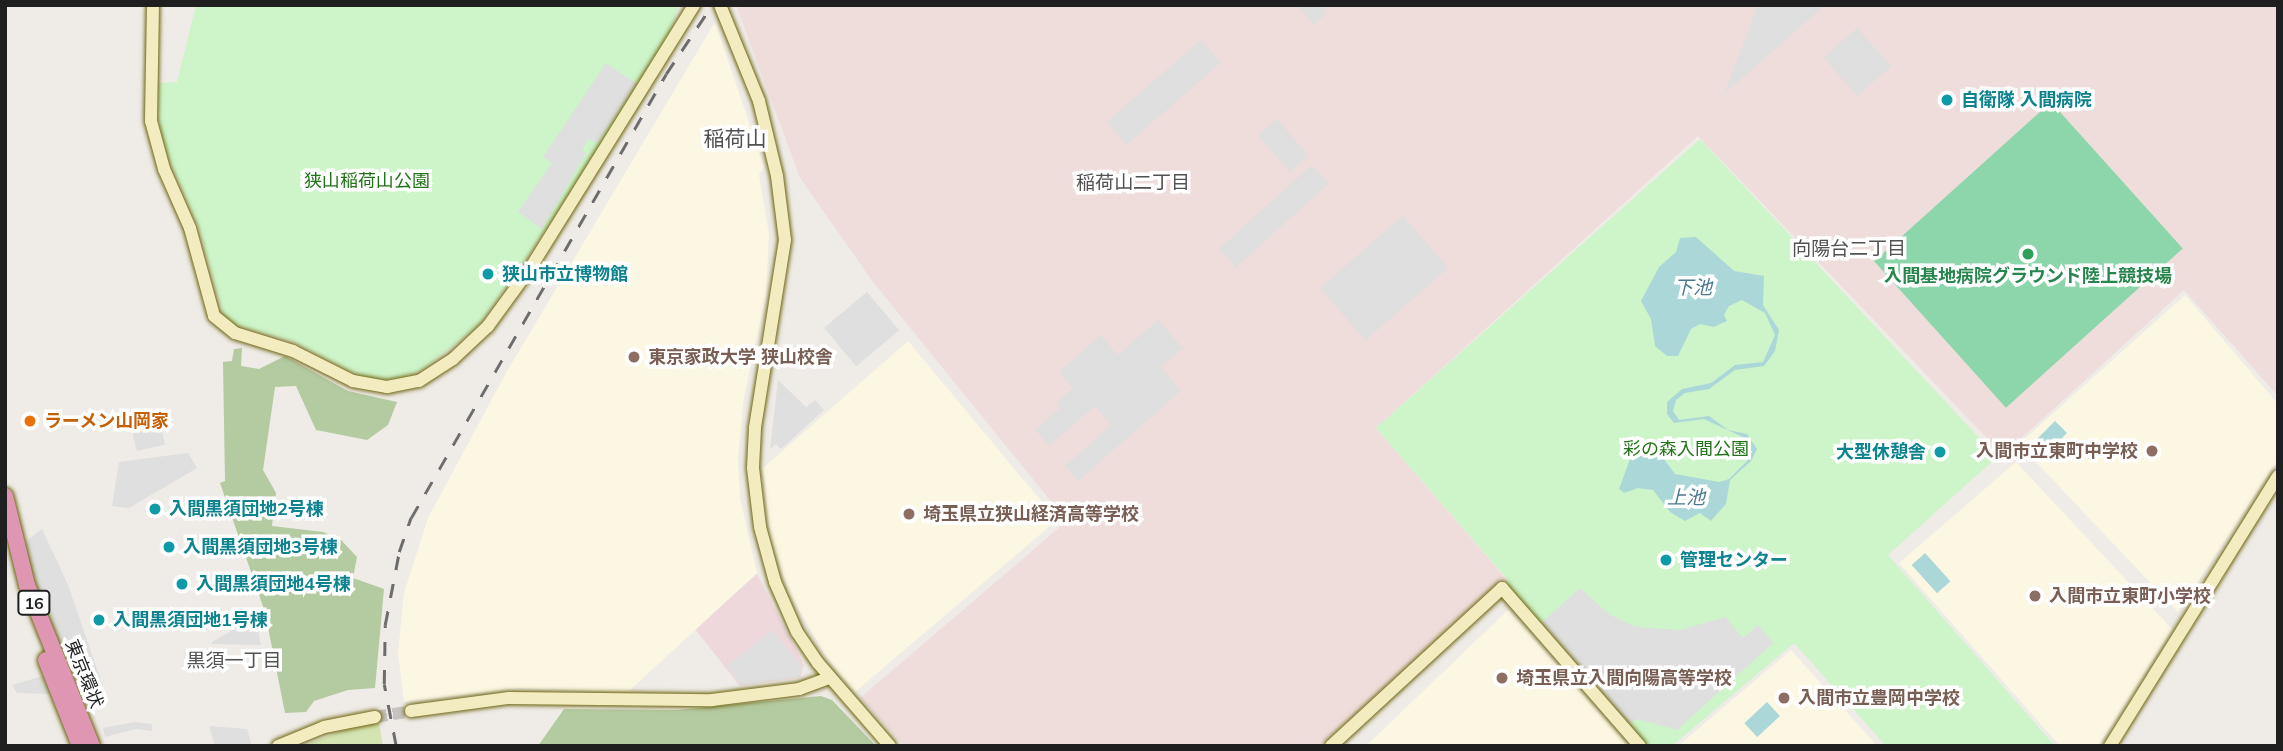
<!DOCTYPE html>
<html>
<head>
<meta charset="utf-8">
<style>
  body { margin:0 }
  #map { position:relative; width:2283px; height:751px; overflow:hidden; background:#efebe7; font-family:Mulish,"Noto Sans JP",sans-serif }
  div>[style] { position:absolute }
  .commercial>* { inset:0; background:#eed8db }
  .education>* { inset:0; background:#fcf7e3 }
  .military>* { inset:0; background:#efdddc }
  .grass>* { inset:0; background:#d4e4b2 }
  .forest>* { inset:0; background:#b4caa0 }
  .park>* { inset:0; background:#cef4c9 }
  .pitch>* { inset:0; background:#8dd6ab; transform-origin:0 0 }
  .parking>* { inset:0; background:#dfdfdf; transform-origin:0 0 }
  .water>* { inset:0; background:#acd7d8; transform-origin:0 0 }
  .secondary-tunnel>* { height:12px; margin-top:-6px; transform-origin:0; background:repeating-linear-gradient(90deg,#c5c2bf 0 12px,transparent 0 18px) }
  .roads { filter:drop-shadow(0 0 2px #6d6510) drop-shadow(0 0 2px #6d6510) }
  .secondary>* { height:12px; margin:-6px; padding:0 6px; transform-origin:6px; border-radius:6px; background:#f3ecc0 }
  .highway>* { height:16px; margin:-8px; padding:0 8px; transform-origin:8px; border-radius:8px; background:#de96b2 }
  .rail>* { height:2.5px; margin-top:-1.25px; transform-origin:0; background:repeating-linear-gradient(90deg,#6d6d6d 0 14px,transparent 0 28px) }
  .dots>* { width:19px; height:19px; translate:-50% -50%; box-sizing:border-box; border:4px solid #fff; border-radius:50% }
  span { translate:-50% -50%; white-space:nowrap; text-align:center; line-height:1.15; -webkit-text-stroke:7px #fff; paint-order:stroke }
  .shield-label span { padding:2px 5px; background:#fff; border:2px solid; border-radius:5px; -webkit-text-stroke-width:0 }
  .shield-label { font-size:16px; color:#1f1f1f; font-weight:700 }
  .culture-label { font-size:18px; color:#0d838f; font-weight:700 }
  .left { translate:0 -50%; text-align:left }
  .right { translate:-100% -50%; text-align:right }
  .park-label { font-size:18px; color:#217417 }
  .leisure-label { font-size:18px; color:#27864d; font-weight:700 }
  .education-label { font-size:18px; color:#785e54; font-weight:700 }
  .food-label { font-size:18px; color:#c56008; font-weight:700 }
  .street-label { font-size:18px; color:#1f1f1f }
  .neighbourhood-label { font-size:19px; color:#525252 }
  .water-label { font-size:19px; color:#4b7a90; font-style:italic }
  .quarter-label { font-size:21px; color:#525252 }
  .frame { position:absolute; inset:0; border:7px solid #1f1f1f; pointer-events:none }
</style>
</head>
<body>
<div id="map">
  <div class="commercial">
    <div style="clip-path:polygon(757px 574px,804px 665px,800px 678px,740px 686px,695px 629px)"></div>
  </div>
  <div class="education">
    <div style="clip-path:polygon(715px 22px,764px 167px,759px 175px,769px 235px,766px 295px,744px 397px,738px 458px,740px 498px,757px 573px,628px 692px,519px 688px,404px 702px,398px 653px,404px 593px,428px 518px,506px 373px)"></div>
    <div style="clip-path:polygon(2185px 295px,2278px 404px,2278px 459px,2178px 612px,2019px 444px)"></div>
    <div style="clip-path:polygon(908px 341px,1057px 520px,855px 692px,827px 658px,790px 595px,770px 535px,763px 468px)"></div>
    <div style="clip-path:polygon(2016px 462px,2172px 629px,2098px 746px,2060px 746px,1899px 563px)"></div>
    <div style="clip-path:polygon(1508px 610px,1628px 746px,1366px 746px)"></div>
    <div style="clip-path:polygon(1791px 650px,1877px 746px,1678px 746px)"></div>
  </div>
  <div class="military">
    <div style="clip-path:polygon(739px 5px,2278px 5px,2278px 396px,2184px 290px,2003px 455px,1698px 136px,1376px 428px,1508px 581px,1319px 746px,904px 746px,860px 698px,1067px 521px,873px 282px,800px 178px,737px 8px)"></div>
  </div>
  <div class="grass">
    <div style="clip-path:polygon(379px 723px,383px 746px,302px 746px,349px 728px)"></div>
  </div>
  <div class="forest">
    <div style="clip-path:polygon(242px 348px,241px 366px,259px 369px,285px 356px,348px 391px,397px 402px,388px 425px,367px 440px,316px 430px,296px 386px,275px 387px,263px 470px,276px 493px,272px 526px,323px 532px,341px 540px,357px 557px,353px 578px,384px 589px,375px 688px,348px 690px,314px 701px,306px 712px,285px 713px,265px 612px,220px 483px,225px 481px,223px 362px,232px 361px,234px 349px)"></div>
    <div style="clip-path:polygon(821px 696px,832px 700px,876px 746px,538px 746px,564px 709px,677px 710px)"></div>
  </div>
  <div class="park">
    <div style="clip-path:polygon(196px 5px,679px 5px,667px 42px,525px 261px,477px 327px,425px 368px,405px 378px,382px 380px,360px 376px,294px 342px,229px 323px,223px 315px,199px 228px,164px 148px,155px 99px,159px 83px,177px 82px)"></div>
    <div style="clip-path:polygon(1700px 139px,1997px 457px,1888px 555px,2055px 746px,1886px 746px,1794px 643px,1672px 746px,1644px 746px,1501px 587px,1508px 580px,1376px 428px)"></div>
  </div>
  <div class="pitch">
    <div style="left:2051px;top:102px;width:197px;height:238px;rotate:48deg"></div>
  </div>
  <div class="parking">
    <div style="clip-path:polygon(1297px 5px,1320px 5px,1327px 13px,1314px 25px)"></div>
    <div style="clip-path:polygon(1759px 5px,1825px 5px,1724px 94px,1758px 5px)"></div>
    <div style="left:1857px;top:28px;width:51px;height:45px;rotate:48deg"></div>
    <div style="left:1201px;top:40px;width:30px;height:125px;rotate:49deg"></div>
    <div style="clip-path:polygon(606px 63px,637px 84px,597px 143px,589px 139px,582px 150px,586px 153px,542px 229px,518px 212px,552px 163px,543px 157px)"></div>
    <div style="left:1277px;top:119px;width:48px;height:25px;rotate:49deg"></div>
    <div style="left:1312px;top:165px;width:25px;height:125px;rotate:48deg"></div>
    <div style="left:1403px;top:216px;width:69px;height:110px;rotate:49deg"></div>
    <div style="left:867px;top:292px;width:50px;height:56px;rotate:50deg"></div>
    <div style="clip-path:polygon(1158px 320px,1183px 348px,1161px 367px,1181px 391px,1078px 481px,1065px 466px,1111px 425px,1095px 406px,1049px 446px,1035px 430px,1060px 408px,1057px 402px,1073px 388px,1059px 372px,1101px 335px,1118px 355px)"></div>
    <div style="clip-path:polygon(778px 380px,806px 407px,815px 400px,824px 410px,781px 449px,776px 444px,770px 449px)"></div>
    <div style="left:161px;top:427px;width:18px;height:29px;rotate:77deg"></div>
    <div style="clip-path:polygon(188px 453px,197px 468px,129px 508px,112px 506px,119px 462px)"></div>
    <div style="clip-path:polygon(42px 529px,68px 585px,107px 698px,85px 706px,38px 593px,24px 543px)"></div>
    <div style="clip-path:polygon(1580px 588px,1610px 615px,1636px 627px,1680px 630px,1725px 617px,1743px 638px,1758px 625px,1773px 643px,1677px 730px,1637px 719px,1628px 724px,1539px 625px)"></div>
    <div style="clip-path:polygon(255px 617px,261px 645px,212px 644px,212px 642px)"></div>
    <div style="clip-path:polygon(772px 630px,802px 666px,799px 677px,741px 685px,727px 666px)"></div>
    <div style="clip-path:polygon(43px 676px,50px 694px,17px 693px,12px 685px)"></div>
    <div style="clip-path:polygon(135px 722px,152px 724px,152px 731px,136px 729px,105px 737px,103px 728px)"></div>
    <div style="clip-path:polygon(209px 726px,247px 729px,252px 746px,215px 746px)"></div>
  </div>
  <div class="water">
    <div style="clip-path:polygon(1696px 237px,1734px 271px,1764px 276px,1763px 305px,1779px 330px,1775px 351px,1764px 366px,1735px 370px,1709px 389px,1685px 393px,1676px 400px,1673px 411px,1679px 420px,1709px 416px,1728px 430px,1747px 434px,1757px 449px,1751px 461px,1730px 480px,1726px 504px,1717px 514px,1711px 521px,1700px 513px,1685px 521px,1670px 512px,1653px 490px,1638px 488px,1624px 493px,1619px 489px,1631px 456px,1650px 449px,1661px 455px,1675px 474px,1719px 482px,1729px 479px,1751px 457px,1751px 441px,1704px 419px,1674px 423px,1667px 414px,1667px 402px,1682px 389px,1711px 383px,1735px 365px,1763px 362px,1775px 335px,1765px 313px,1742px 300px,1729px 306px,1724px 315px,1727px 321px,1714px 327px,1700px 324px,1691px 329px,1678px 356px,1667px 356px,1655px 346px,1651px 319px,1641px 301px,1659px 267px,1676px 252px,1680px 238px)"></div>
    <div style="left:2055px;top:421px;width:17px;height:31px;rotate:45deg"></div>
    <div style="left:1925px;top:553px;width:38px;height:18px;rotate:48deg"></div>
    <div style="left:1767px;top:702px;width:19px;height:31px;rotate:47deg"></div>
  </div>
  <div class="secondary-tunnel">
    <div style="left:375px;top:717px;width:36px;rotate:-9deg"></div>
  </div>
  <div class="roads">
    <div class="secondary">
      <div style="left:153px;top:5px;width:116px;rotate:91deg"></div>
      <div style="left:151px;top:121px;width:50px;rotate:74.8deg"></div>
      <div style="left:164px;top:169px;width:64px;rotate:66.2deg"></div>
      <div style="left:190px;top:228px;width:91px;rotate:74.7deg"></div>
      <div style="left:214px;top:316px;width:27px;rotate:39deg"></div>
      <div style="left:235px;top:333px;width:61px;rotate:17.2deg"></div>
      <div style="left:293px;top:351px;width:67px;rotate:26.6deg"></div>
      <div style="left:353px;top:381px;width:35px;rotate:10deg"></div>
      <div style="left:387px;top:387px;width:33px;rotate:-11deg"></div>
      <div style="left:419px;top:381px;width:40px;rotate:-32.9deg"></div>
      <div style="left:453px;top:359px;width:48px;rotate:-43.3deg"></div>
      <div style="left:488px;top:326px;width:73px;rotate:-53.9deg"></div>
      <div style="left:531px;top:267px;width:309px;rotate:-58.1deg"></div>
      <div style="left:720px;top:5px;width:104px;rotate:67.9deg"></div>
      <div style="left:759px;top:101px;width:77px;rotate:76.5deg"></div>
      <div style="left:777px;top:176px;width:64px;rotate:82.9deg"></div>
      <div style="left:785px;top:240px;width:190px;rotate:99.1deg"></div>
      <div style="left:755px;top:428px;width:40px;rotate:92.9deg"></div>
      <div style="left:753px;top:468px;width:59px;rotate:83.2deg"></div>
      <div style="left:760px;top:527px;width:57px;rotate:74.7deg"></div>
      <div style="left:775px;top:582px;width:55px;rotate:66.3deg"></div>
      <div style="left:797px;top:632px;width:37px;rotate:56deg"></div>
      <div style="left:818px;top:663px;width:110px;rotate:49.1deg"></div>
      <div style="left:411px;top:711px;width:99px;rotate:-7.6deg"></div>
      <div style="left:509px;top:698px;width:203px;rotate:0.6deg"></div>
      <div style="left:712px;top:700px;width:88px;rotate:-7.2deg"></div>
      <div style="left:799px;top:689px;width:33px;rotate:-20deg"></div>
      <div style="left:278px;top:746px;width:50px;rotate:-22.4deg"></div>
      <div style="left:324px;top:727px;width:52px;rotate:-11.1deg"></div>
      <div style="left:1331px;top:746px;width:233px;rotate:-42.7deg"></div>
      <div style="left:1502px;top:588px;width:210px;rotate:48.9deg"></div>
      <div style="left:2110px;top:746px;width:318px;rotate:-58.1deg"></div>
    </div>
    <div class="highway">
      <div style="left:5px;top:496px;width:92px;rotate:76.1deg"></div>
      <div style="left:27px;top:585px;width:174px;rotate:68deg"></div>
      <div style="left:46px;top:660px;width:92px;rotate:68.4deg"></div>
    </div>
  </div>
  <div class="rail">
    <div style="left:396px;top:746px;width:63px;rotate:-101deg"></div>
    <div style="left:384px;top:684px;width:59px;rotate:-89deg"></div>
    <div style="left:385px;top:625px;width:74px;rotate:-79.1deg"></div>
    <div style="left:399px;top:552px;width:36px;rotate:-71deg"></div>
    <div style="left:411px;top:518px;width:512px;rotate:-60.13deg"></div>
    <div style="left:666px;top:74px;width:83px;rotate:-56.3deg"></div>
  </div>
  <div class="dots">
    <div style="left:1947px;top:100px;background:#0f9aa8"></div>
    <div style="left:2028px;top:254px;background:#2e9e5b"></div>
    <div style="left:488px;top:274px;background:#0f9aa8"></div>
    <div style="left:634px;top:357px;background:#8d6e63"></div>
    <div style="left:30px;top:421px;background:#e8710a"></div>
    <div style="left:2152px;top:451px;background:#8d6e63"></div>
    <div style="left:1940px;top:452px;background:#0f9aa8"></div>
    <div style="left:155px;top:509px;background:#0f9aa8"></div>
    <div style="left:909px;top:514px;background:#8d6e63"></div>
    <div style="left:169px;top:547px;background:#0f9aa8"></div>
    <div style="left:1666px;top:560px;background:#0f9aa8"></div>
    <div style="left:182px;top:584px;background:#0f9aa8"></div>
    <div style="left:2035px;top:596px;background:#8d6e63"></div>
    <div style="left:99px;top:620px;background:#0f9aa8"></div>
    <div style="left:1502px;top:678px;background:#8d6e63"></div>
    <div style="left:1784px;top:698px;background:#8d6e63"></div>
  </div>
  <div class="shield-label">
    <span style="left:34px;top:603px">16</span>
  </div>
  <div class="culture-label">
    <span class="left" style="left:1961px;top:100px">自衛隊 入間病院</span>
    <span class="left" style="left:502px;top:274px">狭山市立博物館</span>
    <span class="right" style="left:1926px;top:452px">大型休憩舎</span>
    <span class="left" style="left:169px;top:509px">入間黒須団地2号棟</span>
    <span class="left" style="left:183px;top:547px">入間黒須団地3号棟</span>
    <span class="left" style="left:1680px;top:560px">管理センター</span>
    <span class="left" style="left:196px;top:584px">入間黒須団地4号棟</span>
    <span class="left" style="left:113px;top:620px">入間黒須団地1号棟</span>
  </div>
  <div class="park-label">
    <span style="left:367px;top:181px">狭山稲荷山公園</span>
    <span style="left:1686px;top:449px">彩の森入間公園</span>
  </div>
  <div class="leisure-label">
    <span style="left:2028px;top:276px">入間基地病院グラウンド陸上競技場</span>
  </div>
  <div class="education-label">
    <span class="left" style="left:648px;top:357px">東京家政大学 狭山校舎</span>
    <span class="right" style="left:2138px;top:451px">入間市立東町中学校</span>
    <span class="left" style="left:923px;top:514px">埼玉県立狭山経済高等学校</span>
    <span class="left" style="left:2049px;top:596px">入間市立東町小学校</span>
    <span class="left" style="left:1516px;top:678px">埼玉県立入間向陽高等学校</span>
    <span class="left" style="left:1798px;top:698px">入間市立豊岡中学校</span>
  </div>
  <div class="food-label">
    <span class="left" style="left:44px;top:421px">ラーメン山岡家</span>
  </div>
  <div class="street-label">
    <span style="left:84px;top:674px;rotate:68deg">東京環状</span>
  </div>
  <div class="neighbourhood-label">
    <span style="left:1133px;top:183px">稲荷山二丁目</span>
    <span style="left:1849px;top:249px">向陽台二丁目</span>
    <span style="left:234px;top:661px">黒須一丁目</span>
  </div>
  <div class="water-label">
    <span style="left:1693px;top:288px">下池</span>
    <span style="left:1686px;top:498px">上池</span>
  </div>
  <div class="quarter-label">
    <span style="left:735px;top:138px">稲荷山</span>
  </div>
  <div class="frame"></div>
</div>
</body>
</html>
